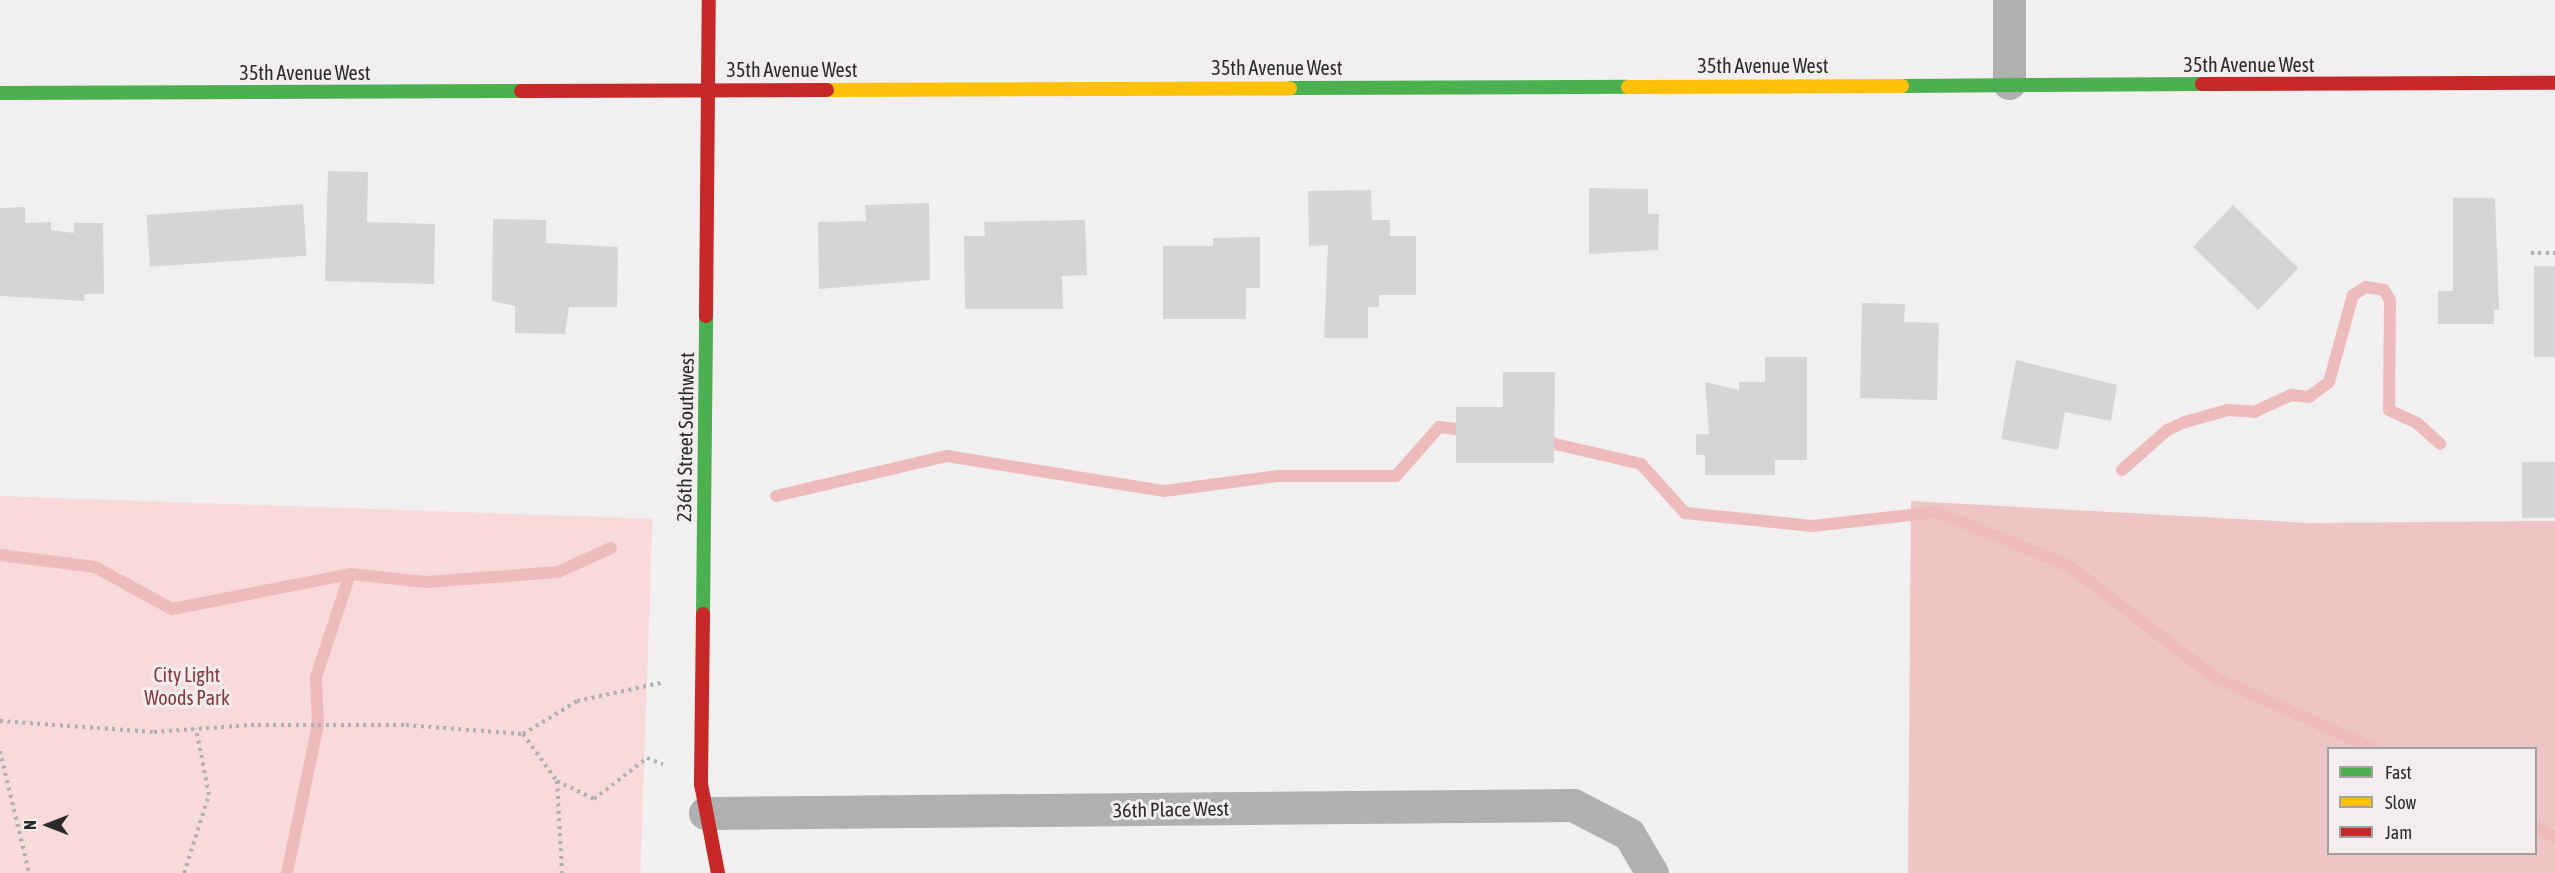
<!DOCTYPE html>
<html>
<head>
<meta charset="utf-8">
<style>
  body { margin:0 }
  #map { position:relative; width:2555px; height:873px; overflow:hidden; background:#f1efef; font-family:"Asap Condensed",sans-serif }
  div>[style] { position:absolute }
  .green>* { inset:0; background:#f8dada; transform-origin:0 0 }
  .forest>* { inset:0; background:#edc5c5 }
  .stream>* { height:12px; margin:-6px; padding:0 6px; transform-origin:6px; border-radius:6px; background:#eebbbc }
  .building>* { inset:0; background:#d6d5d5; transform-origin:0 0 }
  .path>* { height:4px; margin-top:-2px; transform-origin:0; background:repeating-linear-gradient(90deg,#b0b0b0 0 3px,transparent 0 7.5px) }
  .street>* { height:33px; margin:-16.5px; padding:0 16.5px; transform-origin:16.5px; border-radius:16.5px; background:#b0b0b0 }
  .fast>* { height:14px; margin:-7px; padding:0 7px; transform-origin:7px; border-radius:7px; background:#4caf50 }
  .slow>* { height:14px; margin:-7px; padding:0 7px; transform-origin:7px; border-radius:7px; background:#ffc107 }
  .jam>* { height:14px; margin:-7px; padding:0 7px; transform-origin:7px; border-radius:7px; background:#c62828 }
  span { translate:-50% -50%; white-space:nowrap; text-align:center; line-height:1.15; -webkit-text-stroke:6px #f2eeee; paint-order:stroke }
  .street-label { font-size:20px; color:#2c2b2b }
  .park-label { font-size:20px; color:#8b373e }
  .legend { position:absolute; left:2327px; top:747px; width:210px; height:108px; box-sizing:border-box; background:#f2eeee; border:2px solid #a3a0a0; margin:0; padding:8px 10px; list-style:none; font-size:18px; color:#2c2b2b }
  .legend li { display:flex; align-items:center; gap:12px; height:30px }
  .legend b { width:30px; border:2px solid #a3a0a0 }
  .north { position:absolute; left:18px; top:795px; width:60px; height:60px; -webkit-text-stroke:4px #f2eeee; paint-order:stroke; rotate:270deg; font-size:16px; font-weight:700; line-height:24px; text-align:center; color:#2c2b2b }
  .north::after { content:''; display:block; margin:auto; width:21px; height:27px; background:#2c2b2b; clip-path:polygon(50% 0,100% 100%,50% 72%,0 100%) }
</style>
</head>
<body>
<div id="map">
  <div class="green">
    <div style="left:0;top:496px;width:653px;height:377px;rotate:2deg"></div>
  </div>
  <div class="forest">
    <div style="clip-path:polygon(evenodd,1911px 501px,2309px 523px,2555px 521px,2555px 873px,1908px 873px,1911px 501px,2328px 748px,2536px 748px,2536px 854px,2328px 854px,2328px 748px)"></div>
  </div>
  <div class="stream">
    <div style="left:1538px;top:440px;width:106px;rotate:13.1deg"></div>
    <div style="left:1641px;top:464px;width:66px;rotate:48.1deg"></div>
    <div style="left:1685px;top:513px;width:128px;rotate:5.8deg"></div>
    <div style="left:1812px;top:526px;width:126px;rotate:-6.4deg"></div>
    <div style="left:1937px;top:512px;width:143px;rotate:22.2deg"></div>
    <div style="left:2069px;top:566px;width:183px;rotate:37.4deg"></div>
    <div style="left:2214px;top:677px;width:174px;rotate:24.1deg"></div>
    <div style="left:2122px;top:470px;width:60px;rotate:-41.6deg"></div>
    <div style="left:2167px;top:430px;width:20px;rotate:-24deg"></div>
    <div style="left:2185px;top:422px;width:45px;rotate:-15.6deg"></div>
    <div style="left:2228px;top:410px;width:26px;rotate:4deg"></div>
    <div style="left:2254px;top:412px;width:41px;rotate:-24.7deg"></div>
    <div style="left:2291px;top:395px;width:18px;rotate:6deg"></div>
    <div style="left:2309px;top:397px;width:25px;rotate:-37deg"></div>
    <div style="left:2329px;top:382px;width:90px;rotate:-74.6deg"></div>
    <div style="left:2353px;top:295px;width:15px;rotate:-32deg"></div>
    <div style="left:2366px;top:287px;width:18px;rotate:9deg"></div>
    <div style="left:2384px;top:290px;width:12px;rotate:59deg"></div>
    <div style="left:2390px;top:300px;width:110px;rotate:90.5deg"></div>
    <div style="left:2389px;top:410px;width:31px;rotate:25deg"></div>
    <div style="left:2417px;top:423px;width:31px;rotate:42deg"></div>
    <div style="left:776px;top:496px;width:176px;rotate:-13.2deg"></div>
    <div style="left:947px;top:456px;width:220px;rotate:9.2deg"></div>
    <div style="left:1164px;top:491px;width:115px;rotate:-7.5deg"></div>
    <div style="left:1278px;top:476px;width:118px"></div>
    <div style="left:1396px;top:476px;width:65px;rotate:-48.7deg"></div>
    <div style="left:1439px;top:427px;width:31px;rotate:7deg"></div>
    <div style="left:0;top:555px;width:96px;rotate:7.2deg"></div>
    <div style="left:95px;top:567px;width:88px;rotate:28.6deg"></div>
    <div style="left:172px;top:609px;width:181px;rotate:-11.1deg"></div>
    <div style="left:350px;top:574px;width:76px;rotate:6deg"></div>
    <div style="left:426px;top:582px;width:132px;rotate:-4.3deg"></div>
    <div style="left:558px;top:572px;width:58px;rotate:-24.4deg"></div>
    <div style="left:2536px;top:827px;width:21px;rotate:28deg"></div>
    <div style="left:287px;top:873px;width:151px;rotate:-78.2deg"></div>
    <div style="left:318px;top:725px;width:48px;rotate:-92.4deg"></div>
    <div style="left:316px;top:677px;width:108px;rotate:-71.7deg"></div>
  </div>
  <div class="building">
    <div style="clip-path:polygon(328px 171px,368px 172px,367px 222px,435px 224px,434px 284px,325px 281px)"></div>
    <div style="clip-path:polygon(1589px 188px,1648px 189px,1648px 214px,1659px 214px,1658px 250px,1589px 254px)"></div>
    <div style="clip-path:polygon(1371px 190px,1372px 220px,1390px 220px,1390px 236px,1416px 236px,1416px 295px,1379px 295px,1379px 307px,1368px 307px,1368px 338px,1324px 338px,1328px 245px,1309px 246px,1308px 191px)"></div>
    <div style="clip-path:polygon(2453px 198px,2495px 198px,2499px 310px,2494px 310px,2494px 324px,2438px 324px,2438px 291px,2453px 291px)"></div>
    <div style="clip-path:polygon(929px 203px,930px 280px,819px 289px,818px 222px,866px 221px,865px 205px)"></div>
    <div style="left:303px;top:204px;width:52px;height:157px;rotate:86deg"></div>
    <div style="left:2233px;top:205px;width:91px;height:58px;rotate:44deg"></div>
    <div style="clip-path:polygon(25px 207px,25px 223px,51px 222px,51px 230px,74px 233px,74px 223px,103px 223px,104px 294px,84px 294px,85px 301px,0 296px,0 208px)"></div>
    <div style="clip-path:polygon(493px 219px,546px 220px,546px 243px,618px 247px,617px 307px,569px 307px,565px 334px,515px 333px,515px 306px,492px 301px)"></div>
    <div style="clip-path:polygon(1085px 220px,1087px 275px,1062px 276px,1063px 309px,965px 309px,964px 236px,985px 236px,984px 222px)"></div>
    <div style="clip-path:polygon(1260px 237px,1260px 288px,1246px 288px,1246px 319px,1163px 319px,1163px 246px,1213px 246px,1213px 238px)"></div>
    <div style="left:2534px;top:266px;width:21px;height:91px"></div>
    <div style="clip-path:polygon(1862px 303px,1905px 304px,1904px 322px,1939px 323px,1937px 400px,1860px 398px)"></div>
    <div style="clip-path:polygon(1765px 357px,1807px 357px,1807px 460px,1775px 460px,1775px 475px,1705px 475px,1705px 455px,1696px 455px,1696px 434px,1709px 434px,1705px 382px,1739px 390px,1739px 382px,1765px 382px)"></div>
    <div style="clip-path:polygon(2016px 360px,2117px 385px,2111px 421px,2065px 412px,2058px 450px,2001px 439px)"></div>
    <div style="clip-path:polygon(1503px 372px,1555px 372px,1554px 463px,1456px 463px,1456px 407px,1503px 407px)"></div>
    <div style="left:2522px;top:462px;width:33px;height:56px"></div>
  </div>
  <div class="path">
    <div style="left:2531px;top:253px;width:24px"></div>
    <div style="left:0;top:721px;width:154px;rotate:4.1deg"></div>
    <div style="left:154px;top:732px;width:97px;rotate:-4.1deg"></div>
    <div style="left:251px;top:725px;width:155px"></div>
    <div style="left:406px;top:725px;width:117px;rotate:4.4deg"></div>
    <div style="left:523px;top:734px;width:63px;rotate:-31.4deg"></div>
    <div style="left:577px;top:701px;width:90px;rotate:-12.2deg"></div>
    <div style="left:523px;top:734px;width:58px;rotate:54.1deg"></div>
    <div style="left:557px;top:781px;width:92px;rotate:86.9deg"></div>
    <div style="left:0;top:751px;width:125px;rotate:76.6deg"></div>
    <div style="left:557px;top:781px;width:41px;rotate:25.9deg"></div>
    <div style="left:594px;top:799px;width:67px;rotate:-37.7deg"></div>
    <div style="left:647px;top:758px;width:17px;rotate:21deg"></div>
    <div style="left:184px;top:873px;width:82px;rotate:-72.2deg"></div>
    <div style="left:209px;top:795px;width:68px;rotate:-101deg"></div>
  </div>
  <div class="street">
    <div style="left:2009px;top:0;width:83px;rotate:90deg"></div>
    <div style="left:705px;top:813px;width:868px;rotate:-0.53deg"></div>
    <div style="left:1573px;top:805px;width:63px;rotate:27.4deg"></div>
    <div style="left:1629px;top:834px;width:45px;rotate:59.5deg"></div>
  </div>
  <div class="fast">
    <div style="left:1902px;top:86px;width:300px;rotate:-0.4deg"></div>
    <div style="left:1290px;top:88px;width:338px;rotate:-0.2deg"></div>
    <div style="left:0;top:93px;width:521px;rotate:-0.22deg"></div>
    <div style="left:703px;top:614px;width:298px;rotate:-89.4deg"></div>
  </div>
  <div class="slow">
    <div style="left:1628px;top:87px;width:274px;rotate:-0.2deg"></div>
    <div style="left:827px;top:90px;width:463px;rotate:-0.2deg"></div>
  </div>
  <div class="jam">
    <div style="left:2202px;top:84px;width:353px;rotate:-0.2deg"></div>
    <div style="left:521px;top:91px;width:306px;rotate:-0.2deg"></div>
    <div style="left:706px;top:316px;width:316px;rotate:-89.5deg"></div>
    <div style="left:703px;top:614px;width:170px;rotate:90.7deg"></div>
    <div style="left:701px;top:784px;width:91px;rotate:79.2deg"></div>
  </div>
  <div class="street-label">
    <span style="left:2249px;top:64px">35th Avenue West</span>
    <span style="left:1763px;top:65px">35th Avenue West</span>
    <span style="left:1277px;top:67px">35th Avenue West</span>
    <span style="left:792px;top:69px">35th Avenue West</span>
    <span style="left:305px;top:72px">35th Avenue West</span>
    <span style="left:685px;top:437px;rotate:-89deg">236th Street Southwest</span>
    <span style="left:1171px;top:809px;rotate:-1deg">36th Place West</span>
  </div>
  <div class="park-label">
    <span style="left:187px;top:686px">City Light<br>Woods Park</span>
  </div>
  <ul class="legend">
  <li><b style="height:8px;background:#4caf50"></b>Fast</li>
  <li><b style="height:8px;background:#ffc107"></b>Slow</li>
  <li><b style="height:8px;background:#c62828"></b>Jam</li>
  </ul>
  <div class="north">N</div>
</div>
</body>
</html>
